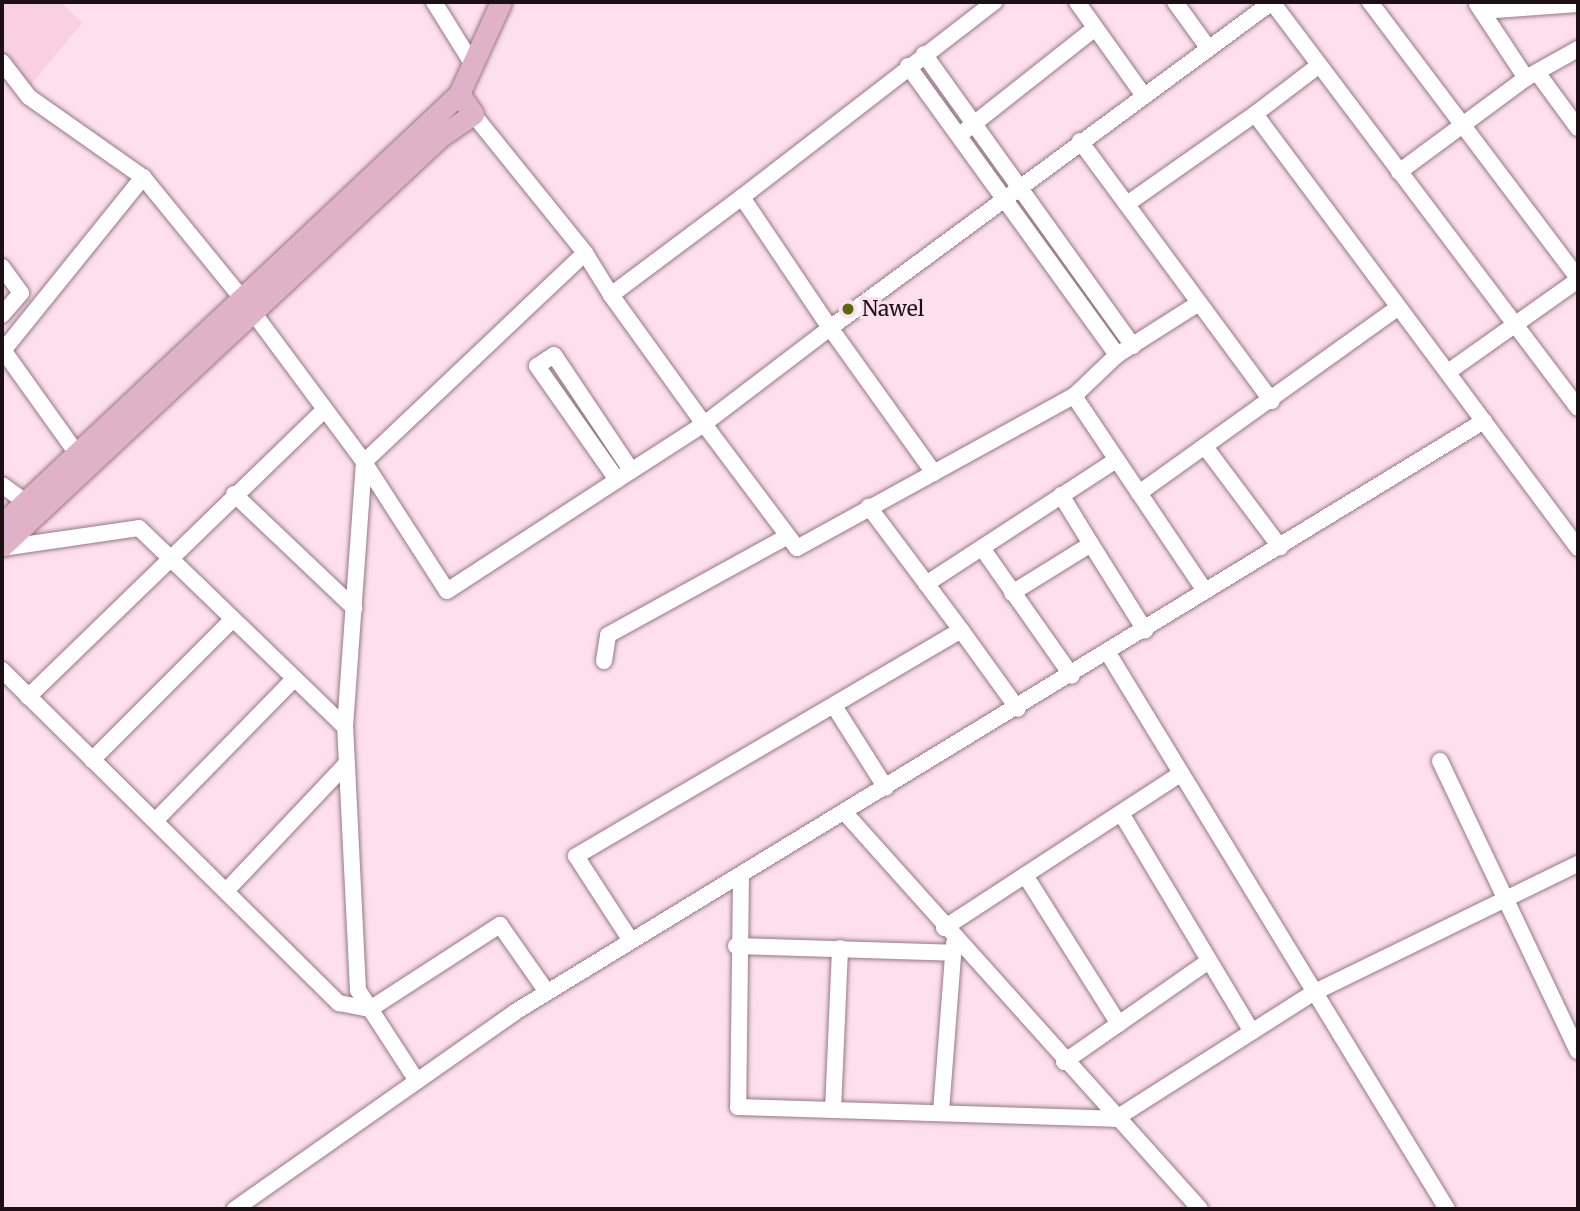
<!DOCTYPE html>
<html>
<head>
<meta charset="utf-8">
<style>
  body { margin:0 }
  #map { position:relative; width:1580px; height:1211px; overflow:hidden; background:#fde0ec; font-family:Merriweather,serif }
  div>[style] { position:absolute }
  .built>* { inset:0; background:#fad0e1 }
  .roads { filter:drop-shadow(0 0 2px #977784) drop-shadow(0 0 2px #977784) }
  .minor>* { height:16px; margin:-8px; padding:0 8px; transform-origin:8px; border-radius:8px; background:#fff }
  .major>* { height:21px; margin:-10.5px; padding:0 10.5px; transform-origin:10.5px; border-radius:10.5px; background:#e0b2c7 }
  .dots>* { width:19px; height:19px; translate:-50% -50%; box-sizing:border-box; border:4px solid #fde0ec; border-radius:50% }
  span { translate:-50% -50%; white-space:nowrap; text-align:center; line-height:1.15; -webkit-text-stroke:6px #fde0ec; paint-order:stroke }
  .poi-label { font-size:21px; color:#1c1015 }
  .left { translate:0 -50%; text-align:left }
  .frame { position:absolute; inset:0; border:4px solid #1c1015; pointer-events:none }
</style>
</head>
<body>
<div id="map">
  <div class="built">
    <div style="clip-path:polygon(2px 2px,61px 2px,82px 23px,29px 87px,2px 57px)"></div>
  </div>
  <div class="roads">
    <div class="minor">
      <div style="left:434px;top:2px;width:72px;rotate:58.1deg"></div>
      <div style="left:1077px;top:2px;width:112px;rotate:54.5deg"></div>
      <div style="left:1175px;top:2px;width:54px;rotate:54deg"></div>
      <div style="left:1272px;top:2px;width:508px;rotate:52.99deg"></div>
      <div style="left:1370px;top:2px;width:346px;rotate:53deg"></div>
      <div style="left:1483px;top:2px;width:9px;rotate:96deg"></div>
      <div style="left:1482px;top:11px;width:96px;rotate:-4.2deg"></div>
      <div style="left:1477px;top:4px;width:89px;rotate:56.5deg"></div>
      <div style="left:924px;top:54px;width:359px;rotate:54.4deg"></div>
      <div style="left:2px;top:62px;width:44px;rotate:52.4deg"></div>
      <div style="left:29px;top:97px;width:139px;rotate:35.1deg"></div>
      <div style="left:143px;top:177px;width:155px;rotate:50.8deg"></div>
      <div style="left:908px;top:66px;width:357px;rotate:54.1deg"></div>
      <div style="left:1539px;top:75px;width:66px;rotate:53.7deg"></div>
      <div style="left:473px;top:114px;width:179px;rotate:51.1deg"></div>
      <div style="left:585px;top:253px;width:49px;rotate:58.2deg"></div>
      <div style="left:611px;top:295px;width:159px;rotate:54.2deg"></div>
      <div style="left:704px;top:424px;width:158px;rotate:-37.3deg"></div>
      <div style="left:830px;top:328px;width:158px;rotate:-123.9deg"></div>
      <div style="left:742px;top:197px;width:164px;rotate:143.2deg"></div>
      <div style="left:1255px;top:114px;width:79px;rotate:-37.3deg"></div>
      <div style="left:966px;top:130px;width:164px;rotate:-38.3deg"></div>
      <div style="left:1080px;top:141px;width:323px;rotate:53.6deg"></div>
      <div style="left:1399px;top:172px;width:158px;rotate:-36.5deg"></div>
      <div style="left:1526px;top:78px;width:60px;rotate:-29.1deg"></div>
      <div style="left:742px;top:197px;width:319px;rotate:-37.7deg"></div>
      <div style="left:1127px;top:204px;width:156px;rotate:-35.1deg"></div>
      <div style="left:1255px;top:114px;width:541px;rotate:53.34deg"></div>
      <div style="left:2px;top:267px;width:32px;rotate:54deg"></div>
      <div style="left:21px;top:293px;width:29px;rotate:131deg"></div>
      <div style="left:252px;top:311px;width:188px;rotate:53.4deg"></div>
      <div style="left:364px;top:462px;width:153px;rotate:57.2deg"></div>
      <div style="left:447px;top:591px;width:203px;rotate:-33.1deg"></div>
      <div style="left:3px;top:350px;width:124px;rotate:54.5deg"></div>
      <div style="left:2px;top:352px;width:225px;rotate:-51.1deg"></div>
      <div style="left:1448px;top:372px;width:159px;rotate:-35.3deg"></div>
      <div style="left:1074px;top:396px;width:235px;rotate:56.1deg"></div>
      <div style="left:1206px;top:448px;width:124px;rotate:53.2deg"></div>
      <div style="left:631px;top:470px;width:138px;rotate:-123.8deg"></div>
      <div style="left:554px;top:355px;width:20px;rotate:147deg"></div>
      <div style="left:537px;top:366px;width:139px;rotate:54.9deg"></div>
      <div style="left:617px;top:480px;width:103px;rotate:-32.8deg"></div>
      <div style="left:704px;top:424px;width:155px;rotate:53.1deg"></div>
      <div style="left:797px;top:548px;width:316px;rotate:-28.8deg"></div>
      <div style="left:1074px;top:396px;width:59px;rotate:-43.6deg"></div>
      <div style="left:1117px;top:355px;width:97px;rotate:-32.4deg"></div>
      <div style="left:934px;top:473px;width:178px;rotate:-125.6deg"></div>
      <div style="left:830px;top:328px;width:549px;rotate:-36.41deg"></div>
      <div style="left:2px;top:485px;width:26px;rotate:36deg"></div>
      <div style="left:1139px;top:493px;width:317px;rotate:-35.6deg"></div>
      <div style="left:234px;top:494px;width:166px;rotate:43.5deg"></div>
      <div style="left:1061px;top:495px;width:57px;rotate:58.5deg"></div>
      <div style="left:2px;top:548px;width:138px;rotate:-8.3deg"></div>
      <div style="left:139px;top:528px;width:286px;rotate:44deg"></div>
      <div style="left:982px;top:548px;width:156px;rotate:54.9deg"></div>
      <div style="left:926px;top:584px;width:225px;rotate:-33.1deg"></div>
      <div style="left:1012px;top:593px;width:93px;rotate:-31.8deg"></div>
      <div style="left:1091px;top:544px;width:102px;rotate:57.9deg"></div>
      <div style="left:961px;top:630px;width:97px;rotate:54.2deg"></div>
      <div style="left:1108px;top:653px;width:651px;rotate:58.63deg"></div>
      <div style="left:604px;top:661px;width:26px;rotate:-81deg"></div>
      <div style="left:608px;top:635px;width:205px;rotate:-28.8deg"></div>
      <div style="left:2px;top:670px;width:474px;rotate:44.7deg"></div>
      <div style="left:339px;top:1003px;width:32px;rotate:11deg"></div>
      <div style="left:370px;top:1009px;width:155px;rotate:-32.9deg"></div>
      <div style="left:500px;top:925px;width:82px;rotate:55deg"></div>
      <div style="left:28px;top:697px;width:412px;rotate:-44.1deg"></div>
      <div style="left:836px;top:709px;width:93px;rotate:57.7deg"></div>
      <div style="left:92px;top:760px;width:198px;rotate:-45deg"></div>
      <div style="left:1440px;top:761px;width:321px;rotate:64.6deg"></div>
      <div style="left:1121px;top:813px;width:255px;rotate:59.1deg"></div>
      <div style="left:846px;top:814px;width:530px;rotate:48.13deg"></div>
      <div style="left:155px;top:821px;width:196px;rotate:-45.6deg"></div>
      <div style="left:1025px;top:875px;width:176px;rotate:57.8deg"></div>
      <div style="left:741px;top:876px;width:231px;rotate:90.7deg"></div>
      <div style="left:738px;top:1107px;width:377px;rotate:1.8deg"></div>
      <div style="left:1115px;top:1119px;width:235px;rotate:-32.5deg"></div>
      <div style="left:1313px;top:993px;width:295px;rotate:-26deg"></div>
      <div style="left:227px;top:890px;width:173px;rotate:-46.6deg"></div>
      <div style="left:944px;top:928px;width:282px;rotate:-33.1deg"></div>
      <div style="left:631px;top:941px;width:101px;rotate:-122.9deg"></div>
      <div style="left:576px;top:856px;width:446px;rotate:-30.4deg"></div>
      <div style="left:961px;top:630px;width:154px;rotate:-126.8deg"></div>
      <div style="left:736px;top:946px;width:217px;rotate:1.8deg"></div>
      <div style="left:1064px;top:1062px;width:177px;rotate:-34.9deg"></div>
      <div style="left:417px;top:1081px;width:108px;rotate:-123deg"></div>
      <div style="left:358px;top:990px;width:263px;rotate:-92.8deg"></div>
      <div style="left:345px;top:727px;width:266px;rotate:-85.9deg"></div>
      <div style="left:364px;top:462px;width:304px;rotate:-43.4deg"></div>
      <div style="left:833px;top:1110px;width:162px;rotate:-87.5deg"></div>
      <div style="left:941px;top:1112px;width:169px;rotate:-85.6deg"></div>
      <div style="left:235px;top:1209px;width:342px;rotate:-35.1deg"></div>
      <div style="left:515px;top:1012px;width:1135px;rotate:-31.38deg"></div>
    </div>
    <div class="major">
      <div style="left:2px;top:524px;width:627px;rotate:-43.26deg"></div>
      <div style="left:459px;top:94px;width:101px;rotate:-65.5deg"></div>
      <div style="left:2px;top:546px;width:599px;rotate:-43.04deg"></div>
      <div style="left:440px;top:137px;width:40px;rotate:-34.9deg"></div>
      <div style="left:473px;top:114px;width:24px;rotate:-125deg"></div>
    </div>
  </div>
  <div class="dots">
    <div style="left:848px;top:309px;background:#5a670e"></div>
  </div>
  <div class="poi-label">
    <span class="left" style="left:862px;top:309px">Nawel</span>
  </div>
  <div class="frame"></div>
</div>
</body>
</html>
